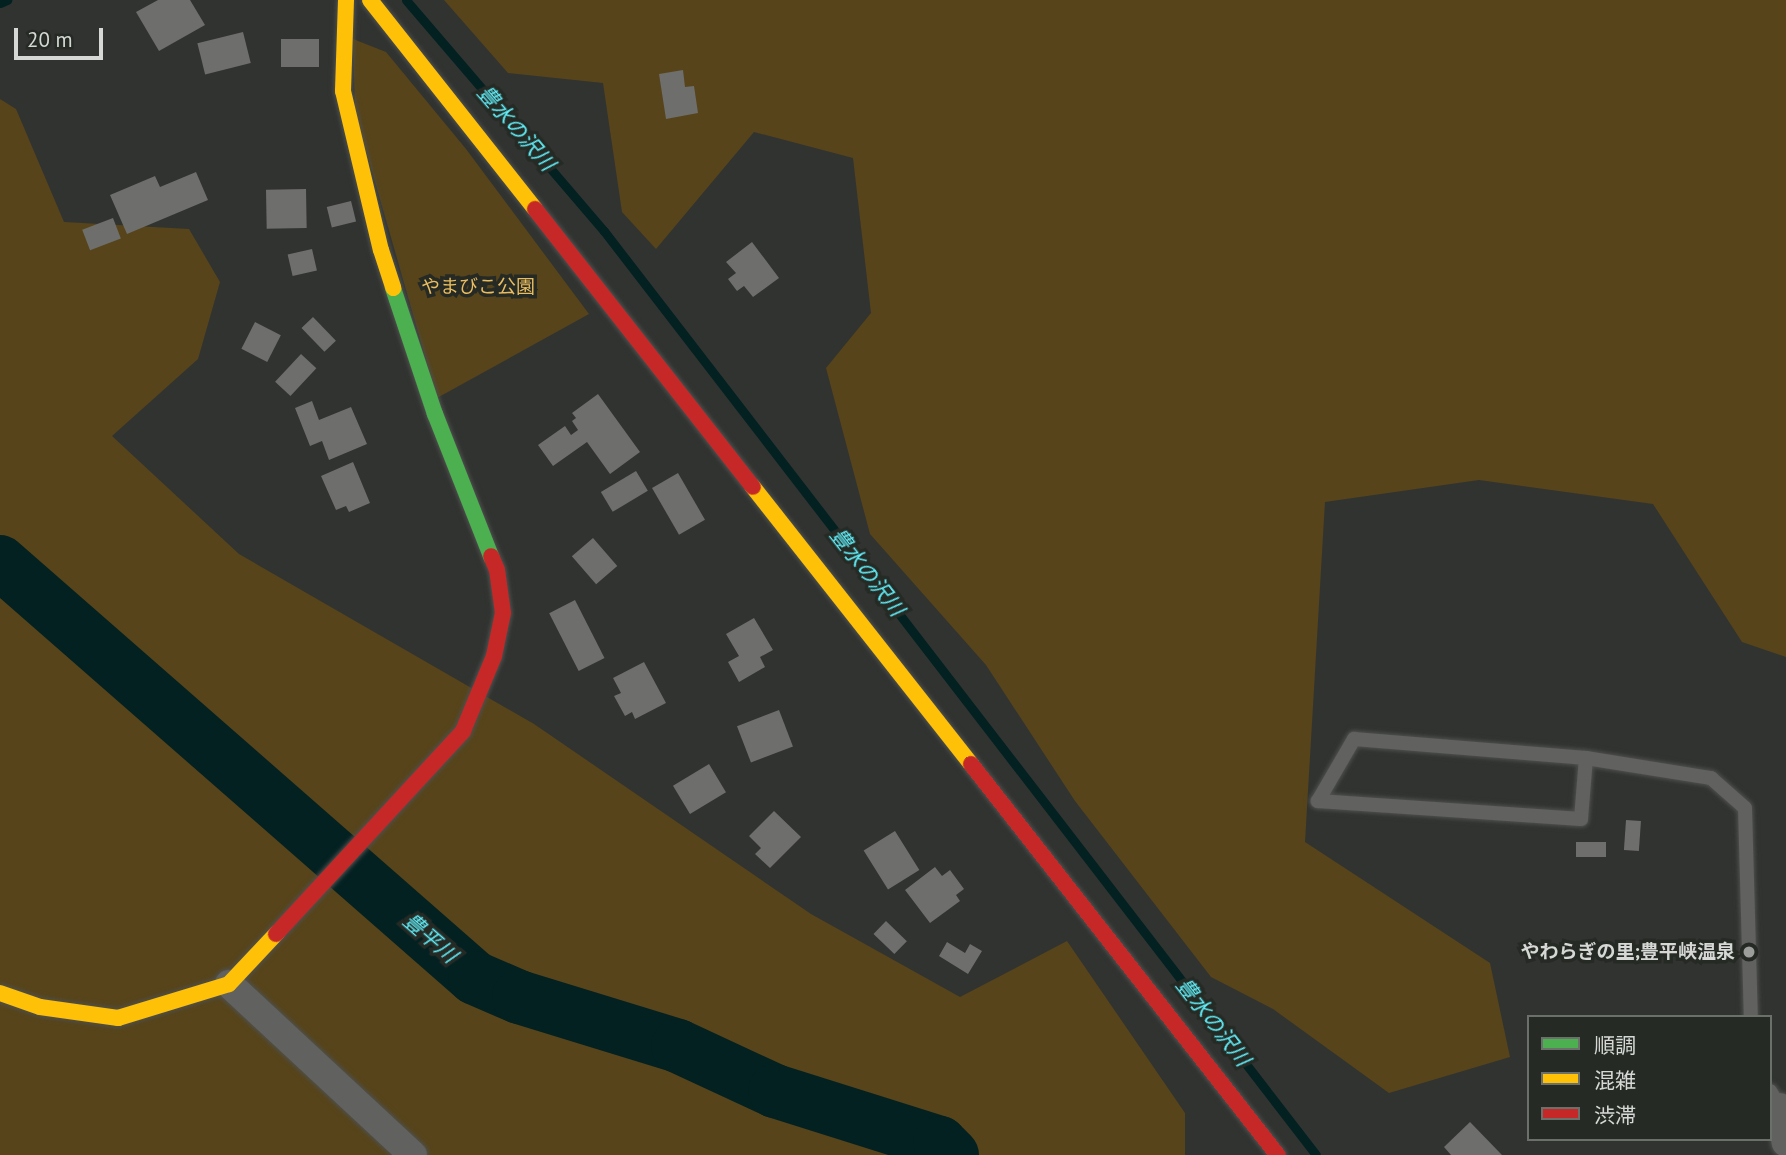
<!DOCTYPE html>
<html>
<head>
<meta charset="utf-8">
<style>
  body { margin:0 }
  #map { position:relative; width:1786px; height:1155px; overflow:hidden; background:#313330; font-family:"PT Sans","Noto Sans JP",sans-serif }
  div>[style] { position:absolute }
  .green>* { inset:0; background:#57441a }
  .stream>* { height:9px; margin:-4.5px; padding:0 4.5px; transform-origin:4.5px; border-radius:4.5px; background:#042122 }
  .river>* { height:54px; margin:-27px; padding:0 27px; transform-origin:27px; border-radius:27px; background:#042122 }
  .building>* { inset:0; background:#6e6e6c; transform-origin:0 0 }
  .roads { filter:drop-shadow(0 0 2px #4e504e) drop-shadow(0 0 2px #4e504e) }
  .lane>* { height:14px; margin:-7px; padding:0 7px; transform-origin:7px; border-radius:7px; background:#616260 }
  .street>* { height:28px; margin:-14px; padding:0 14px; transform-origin:14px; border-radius:14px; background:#616260 }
  .fast>* { height:16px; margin:-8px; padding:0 8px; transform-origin:8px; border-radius:8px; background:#4caf50 }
  .slow>* { height:16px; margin:-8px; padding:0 8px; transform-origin:8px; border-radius:8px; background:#ffc107 }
  .jam>* { height:16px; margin:-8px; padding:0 8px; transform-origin:8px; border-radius:8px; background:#c62828 }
  .dots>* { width:19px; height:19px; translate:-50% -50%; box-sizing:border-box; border:4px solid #262a25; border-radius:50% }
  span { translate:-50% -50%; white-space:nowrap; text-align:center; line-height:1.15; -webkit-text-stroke:7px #262a25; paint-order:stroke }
  .park-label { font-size:19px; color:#e8bc5f }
  .poi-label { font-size:19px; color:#d5d8d5; font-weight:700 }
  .right { translate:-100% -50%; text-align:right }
  .water-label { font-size:21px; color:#61f0fa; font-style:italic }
  .legend { position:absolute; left:1527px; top:1015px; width:245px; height:126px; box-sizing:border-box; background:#262a25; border:2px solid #6c706b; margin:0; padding:9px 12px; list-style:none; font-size:21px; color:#d5d8d5 }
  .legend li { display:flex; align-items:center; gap:14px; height:35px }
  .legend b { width:35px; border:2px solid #6c706b }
  .scale { position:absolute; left:14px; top:28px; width:89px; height:32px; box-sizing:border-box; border:4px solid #d5d8d5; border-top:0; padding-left:9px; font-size:21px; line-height:24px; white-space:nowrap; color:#d5d8d5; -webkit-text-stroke:5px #262a25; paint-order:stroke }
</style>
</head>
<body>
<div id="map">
  <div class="green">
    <div style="clip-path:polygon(444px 0,1786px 0,1786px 657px,1742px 642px,1653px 504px,1479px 480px,1325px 502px,1305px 842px,1490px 963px,1510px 1057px,1389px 1093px,1273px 1009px,1211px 977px,1075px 801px,986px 665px,870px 534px,826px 368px,871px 313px,853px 158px,754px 132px,656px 249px,622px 212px,603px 83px,508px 73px)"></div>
    <div style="clip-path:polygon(353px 39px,386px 52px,466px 149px,589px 314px,437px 398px,355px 112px)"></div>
    <div style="clip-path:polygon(0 99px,16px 109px,64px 222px,189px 229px,220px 282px,198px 359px,112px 436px,239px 554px,534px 724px,811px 914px,960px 997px,1067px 941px,1185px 1113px,1185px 1155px,0 1155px)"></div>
  </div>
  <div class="stream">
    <div style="left:406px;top:0;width:304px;rotate:49.4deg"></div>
    <div style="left:604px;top:231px;width:1166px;rotate:52.38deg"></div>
    <div style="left:0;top:3px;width:8px;rotate:-23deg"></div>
  </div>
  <div class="river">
    <div style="left:0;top:562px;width:631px;rotate:41.21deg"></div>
    <div style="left:475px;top:978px;width:48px;rotate:23.4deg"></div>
    <div style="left:519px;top:997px;width:166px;rotate:17.1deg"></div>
    <div style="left:678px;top:1046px;width:107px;rotate:24.9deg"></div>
    <div style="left:775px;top:1091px;width:173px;rotate:17.5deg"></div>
    <div style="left:940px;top:1143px;width:17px;rotate:45deg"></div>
  </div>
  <div class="building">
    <div style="clip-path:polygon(158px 0,190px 0,205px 25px,159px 51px,136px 12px)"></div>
    <div style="left:243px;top:32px;width:32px;height:47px;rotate:76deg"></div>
    <div style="left:281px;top:39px;width:38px;height:28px"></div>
    <div style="clip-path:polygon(683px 70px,685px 87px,694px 86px,698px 113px,666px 119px,659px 74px)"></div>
    <div style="clip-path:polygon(196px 172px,208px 200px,127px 234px,110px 195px,155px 176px,160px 187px)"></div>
    <div style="left:306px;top:189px;width:39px;height:40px;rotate:89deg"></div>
    <div style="left:351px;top:201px;width:21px;height:25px;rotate:76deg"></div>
    <div style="left:113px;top:218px;width:22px;height:33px;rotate:69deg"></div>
    <div style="clip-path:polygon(752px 242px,779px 278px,753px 297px,744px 286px,737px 291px,728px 279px,736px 273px,726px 262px)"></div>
    <div style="left:312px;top:249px;width:22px;height:25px;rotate:77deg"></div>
    <div style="left:313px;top:317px;width:33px;height:16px;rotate:46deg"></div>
    <div style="left:255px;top:322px;width:29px;height:30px;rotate:27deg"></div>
    <div style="left:301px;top:354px;width:21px;height:38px;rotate:43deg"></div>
    <div style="clip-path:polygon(598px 394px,640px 452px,610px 474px,587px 442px,553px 466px,538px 445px,565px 426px,571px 435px,578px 430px,572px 421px,576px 418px,572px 413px)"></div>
    <div style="clip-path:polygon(312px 401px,319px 420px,351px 407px,367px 444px,329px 460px,322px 441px,310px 446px,295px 408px)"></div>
    <div style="clip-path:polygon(353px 462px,370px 503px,349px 512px,346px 506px,336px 510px,321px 476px)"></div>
    <div style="left:636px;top:471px;width:23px;height:41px;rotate:59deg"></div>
    <div style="left:678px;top:473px;width:54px;height:30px;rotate:60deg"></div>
    <div style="left:593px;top:538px;width:37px;height:28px;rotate:49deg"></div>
    <div style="left:575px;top:600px;width:65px;height:29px;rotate:63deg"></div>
    <div style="clip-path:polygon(754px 618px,773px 650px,760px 657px,765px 667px,739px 682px,728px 662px,739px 656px,726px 634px)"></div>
    <div style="clip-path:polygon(644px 662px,666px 703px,635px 719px,632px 712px,625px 716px,614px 696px,621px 693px,613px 678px)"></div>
    <div style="left:779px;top:710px;width:39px;height:45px;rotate:69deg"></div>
    <div style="left:709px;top:764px;width:33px;height:42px;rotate:59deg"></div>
    <div style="clip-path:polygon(774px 811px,801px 837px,770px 868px,755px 854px,761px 848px,749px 836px)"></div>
    <div style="left:1626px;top:820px;width:15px;height:30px;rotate:4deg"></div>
    <div style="left:895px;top:831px;width:46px;height:37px;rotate:58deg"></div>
    <div style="left:1606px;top:842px;width:15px;height:30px;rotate:90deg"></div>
    <div style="clip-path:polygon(935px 867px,942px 876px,950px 870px,964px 889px,956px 895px,960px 901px,930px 923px,905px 890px)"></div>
    <div style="left:886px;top:921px;width:29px;height:18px;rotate:44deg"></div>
    <div style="clip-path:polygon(947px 942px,965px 953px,970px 944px,982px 951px,968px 974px,939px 956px)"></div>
    <div style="clip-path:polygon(1470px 1122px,1502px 1155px,1451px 1155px,1444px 1147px)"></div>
  </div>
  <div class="roads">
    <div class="lane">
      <div style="left:1586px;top:758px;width:61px;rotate:94.7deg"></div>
      <div style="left:1581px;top:819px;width:264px;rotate:-176.1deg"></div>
      <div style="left:1318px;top:801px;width:72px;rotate:-59.9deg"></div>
      <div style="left:1354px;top:739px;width:233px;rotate:4.7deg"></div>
      <div style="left:1586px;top:758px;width:127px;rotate:9.1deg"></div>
      <div style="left:1711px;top:778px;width:45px;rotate:41.4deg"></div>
      <div style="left:1745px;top:808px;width:209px;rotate:88.4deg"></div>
      <div style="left:1770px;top:1091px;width:19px;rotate:58deg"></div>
    </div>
    <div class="street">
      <div style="left:229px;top:984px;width:251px;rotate:42.9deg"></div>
      <div style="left:1780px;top:1107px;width:36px;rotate:81deg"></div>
    </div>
    <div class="fast">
      <div style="left:393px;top:288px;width:133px;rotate:71.6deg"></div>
      <div style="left:435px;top:414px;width:153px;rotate:68.5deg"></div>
    </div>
    <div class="slow">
      <div style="left:346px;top:0;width:91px;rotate:91.9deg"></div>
      <div style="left:343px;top:91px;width:163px;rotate:76.6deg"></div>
      <div style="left:381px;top:250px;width:40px;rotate:72deg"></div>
      <div style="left:370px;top:0;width:266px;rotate:51.7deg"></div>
      <div style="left:753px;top:487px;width:352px;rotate:51.8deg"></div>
      <div style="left:0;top:993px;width:42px;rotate:19.3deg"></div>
      <div style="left:40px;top:1007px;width:79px;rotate:8deg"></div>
      <div style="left:118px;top:1018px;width:116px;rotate:-17deg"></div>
      <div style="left:229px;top:984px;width:69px;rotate:-46.8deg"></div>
    </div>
    <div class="jam">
      <div style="left:535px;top:209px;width:353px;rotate:51.9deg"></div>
      <div style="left:971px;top:764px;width:497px;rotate:51.9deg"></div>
      <div style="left:276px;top:934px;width:276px;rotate:-47.3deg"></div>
      <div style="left:463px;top:731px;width:81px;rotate:-67.5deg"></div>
      <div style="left:494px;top:656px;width:44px;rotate:-78.2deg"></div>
      <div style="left:503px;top:613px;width:43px;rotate:-97.9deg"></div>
      <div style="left:497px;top:570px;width:15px;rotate:-113deg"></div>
    </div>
  </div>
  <div class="dots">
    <div style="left:1749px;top:952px;background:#9c9e9b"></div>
  </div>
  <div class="park-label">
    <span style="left:478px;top:287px">やまびこ公園</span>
  </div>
  <div class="poi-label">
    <span class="right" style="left:1735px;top:952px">やわらぎの里;豊平峡温泉</span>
  </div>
  <div class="water-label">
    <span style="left:516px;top:128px;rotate:49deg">豊水の沢川</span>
    <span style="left:867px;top:572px;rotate:52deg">豊水の沢川</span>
    <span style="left:430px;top:938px;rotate:41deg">豊平川</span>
    <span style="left:1213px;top:1022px;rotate:52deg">豊水の沢川</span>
  </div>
  <ul class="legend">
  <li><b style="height:9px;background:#4caf50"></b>順調</li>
  <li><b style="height:9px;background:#ffc107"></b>混雑</li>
  <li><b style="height:9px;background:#c62828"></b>渋滞</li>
  </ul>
  <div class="scale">20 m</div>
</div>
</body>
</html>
